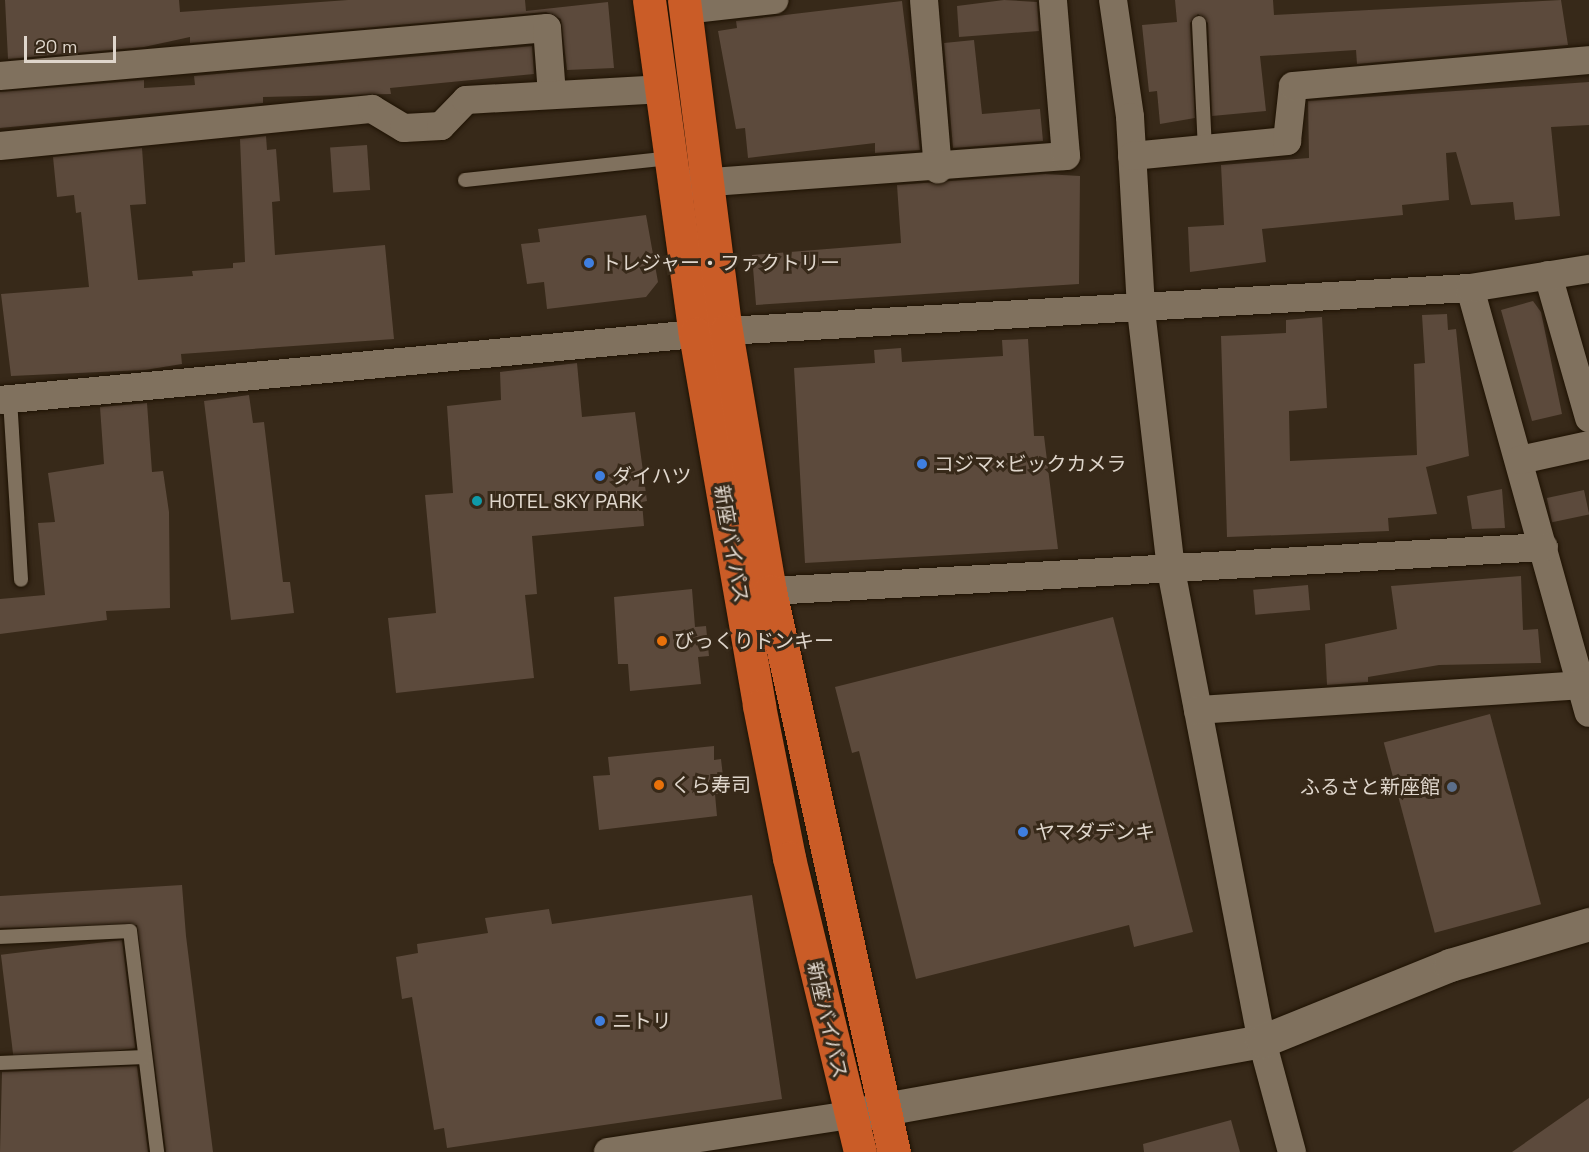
<!DOCTYPE html>
<html>
<head>
<meta charset="utf-8">
<style>
  body { margin:0 }
  #map { position:relative; width:1589px; height:1152px; overflow:hidden; background:#372919; font-family:"Space Grotesk","Noto Sans JP",sans-serif }
  div>[style] { position:absolute }
  .building>* { inset:0; background:#5c4a3c; transform-origin:0 0 }
  .roads { filter:drop-shadow(0 0 2px #1e1203) drop-shadow(0 0 2px #1e1203) }
  .service>* { height:14px; margin:-7px; padding:0 7px; transform-origin:7px; border-radius:7px; background:#80715e }
  .minor>* { height:28px; margin:-14px; padding:0 14px; transform-origin:14px; border-radius:14px; background:#80715e }
  .tertiary>* { height:33px; margin:-16.5px; padding:0 16.5px; transform-origin:16.5px; border-radius:16.5px; background:#80715e }
  .trunk>* { height:33px; margin:-16.5px; padding:0 16.5px; transform-origin:16.5px; border-radius:16.5px; background:#ca5c27 }
  .dots>* { width:16px; height:16px; translate:-50% -50%; box-sizing:border-box; border:3px solid #372919; border-radius:50% }
  span { translate:-50% -50%; white-space:nowrap; text-align:center; line-height:1.15; -webkit-text-stroke:6px #372919; paint-order:stroke }
  .poi-label { font-size:20px; color:#dfd6cc }
  .left { translate:0 -50%; text-align:left }
  .right { translate:-100% -50%; text-align:right }
  .street-label { font-size:20px; color:#dfd6cc }
  .scale { position:absolute; left:24px; top:36px; width:92px; height:27px; box-sizing:border-box; border:3px solid #dfd6cc; border-top:0; padding-left:8px; font-size:18px; line-height:21px; white-space:nowrap; color:#dfd6cc; -webkit-text-stroke:4px #372919; paint-order:stroke }
</style>
</head>
<body>
<div id="map">
  <div class="building">
    <div style="clip-path:polygon(5px 0,179px 0,180px 12px,348px 0,525px 0,526px 11px,608px 2px,614px 68px,567px 70px,561px 19px,546px 12px,190px 43px,190px 37px,144px 47px,8px 59px)"></div>
    <div style="clip-path:polygon(1004px 0,1037px 2px,1039px 31px,959px 37px,957px 6px)"></div>
    <div style="clip-path:polygon(1175px 0,1273px 0,1274px 15px,1561px 0,1568px 45px,1357px 64px,1356px 50px,1260px 56px,1266px 111px,1212px 116px,1208px 23px,1198px 14px,1190px 23px,1195px 118px,1160px 124px,1157px 91px,1149px 92px,1142px 25px,1177px 22px)"></div>
    <div style="clip-path:polygon(902px 1px,920px 150px,875px 153px,875px 143px,748px 158px,745px 128px,736px 129px,718px 31px,737px 28px,736px 21px)"></div>
    <div style="clip-path:polygon(974px 40px,982px 114px,1040px 109px,1043px 141px,953px 148px,944px 43px)"></div>
    <div style="clip-path:polygon(532px 46px,534px 74px,390px 88px,391px 94px,263px 97px,263px 103px,0 128px,0 92px,144px 80px,144px 88px,195px 85px,194px 76px)"></div>
    <div style="clip-path:polygon(1589px 82px,1589px 125px,1551px 127px,1560px 216px,1515px 220px,1513px 202px,1471px 205px,1456px 152px,1446px 153px,1449px 200px,1402px 205px,1403px 215px,1262px 229px,1266px 262px,1190px 272px,1188px 227px,1224px 225px,1221px 165px,1309px 158px,1308px 101px)"></div>
    <div style="clip-path:polygon(266px 136px,267px 150px,276px 149px,280px 201px,272px 202px,275px 255px,385px 245px,394px 339px,181px 354px,182px 364px,145px 370px,11px 376px,1px 294px,89px 287px,81px 212px,76px 213px,74px 195px,57px 197px,53px 157px,142px 148px,146px 204px,130px 205px,138px 280px,193px 276px,192px 271px,233px 268px,233px 263px,245px 262px,240px 139px)"></div>
    <div style="left:367px;top:145px;width:45px;height:37px;rotate:86deg"></div>
    <div style="clip-path:polygon(1045px 174px,1080px 176px,1079px 284px,756px 305px,752px 255px,901px 243px,897px 185px)"></div>
    <div style="clip-path:polygon(646px 215px,658px 282px,646px 297px,547px 309px,544px 282px,527px 284px,521px 244px,540px 242px,538px 229px)"></div>
    <div style="clip-path:polygon(1533px 301px,1541px 312px,1562px 414px,1532px 421px,1501px 310px)"></div>
    <div style="clip-path:polygon(1447px 314px,1448px 330px,1456px 329px,1469px 456px,1426px 467px,1437px 514px,1388px 518px,1389px 531px,1227px 537px,1221px 336px,1286px 333px,1286px 320px,1322px 317px,1327px 408px,1289px 411px,1290px 461px,1417px 455px,1414px 364px,1425px 363px,1422px 315px)"></div>
    <div style="clip-path:polygon(1028px 339px,1034px 436px,1044px 436px,1058px 549px,805px 563px,794px 368px,875px 363px,874px 350px,901px 348px,902px 362px,1003px 356px,1002px 340px)"></div>
    <div style="clip-path:polygon(577px 363px,582px 417px,635px 412px,647px 501px,642px 502px,644px 526px,532px 536px,537px 594px,525px 595px,534px 678px,396px 693px,388px 618px,436px 613px,425px 495px,453px 493px,447px 406px,501px 400px,500px 372px)"></div>
    <div style="clip-path:polygon(249px 395px,253px 423px,264px 422px,283px 582px,290px 582px,294px 613px,231px 620px,204px 401px)"></div>
    <div style="clip-path:polygon(147px 403px,152px 472px,163px 471px,169px 512px,170px 608px,106px 611px,107px 620px,0 634px,0 599px,45px 595px,38px 523px,55px 522px,48px 473px,104px 464px,100px 407px)"></div>
    <div style="clip-path:polygon(1502px 489px,1505px 528px,1472px 529px,1467px 496px)"></div>
    <div style="left:1584px;top:490px;width:25px;height:38px;rotate:78deg"></div>
    <div style="clip-path:polygon(1521px 576px,1523px 630px,1538px 629px,1541px 663px,1439px 665px,1368px 677px,1368px 682px,1327px 685px,1325px 644px,1397px 629px,1391px 586px)"></div>
    <div style="left:1308px;top:585px;width:25px;height:55px;rotate:85deg"></div>
    <div style="clip-path:polygon(692px 589px,695px 627px,706px 626px,709px 656px,698px 657px,701px 684px,630px 691px,628px 664px,618px 664px,614px 597px)"></div>
    <div style="clip-path:polygon(1113px 617px,1193px 932px,1134px 947px,1129px 925px,916px 979px,859px 751px,852px 753px,835px 687px)"></div>
    <div style="left:1490px;top:714px;width:197px;height:110px;rotate:75deg"></div>
    <div style="clip-path:polygon(714px 746px,714px 760px,721px 759px,725px 794px,715px 794px,717px 816px,599px 830px,593px 776px,610px 775px,608px 757px)"></div>
    <div style="clip-path:polygon(182px 885px,186px 936px,213px 1152px,166px 1152px,137px 925px,0 928px,0 896px)"></div>
    <div style="clip-path:polygon(752px 895px,782px 1099px,447px 1148px,444px 1128px,434px 1130px,412px 997px,402px 999px,396px 957px,418px 953px,417px 944px,488px 933px,485px 918px,549px 909px,552px 924px)"></div>
    <div style="left:122px;top:940px;width:109px;height:122px;rotate:83deg"></div>
    <div style="clip-path:polygon(137px 1066px,148px 1152px,0 1152px,2px 1072px)"></div>
    <div style="clip-path:polygon(1589px 1098px,1589px 1152px,1512px 1152px)"></div>
    <div style="clip-path:polygon(1231px 1120px,1240px 1152px,1144px 1152px,1143px 1144px)"></div>
  </div>
  <div class="roads">
    <div class="service">
      <div style="left:1199px;top:23px;width:126px;rotate:87.3deg"></div>
      <div style="left:465px;top:180px;width:206px;rotate:-6.1deg"></div>
      <div style="left:10px;top:399px;width:181px;rotate:86.5deg"></div>
      <div style="left:0;top:937px;width:130px;rotate:-2.6deg"></div>
      <div style="left:130px;top:931px;width:223px;rotate:83deg"></div>
      <div style="left:0;top:1063px;width:144px;rotate:-2.4deg"></div>
    </div>
    <div class="minor">
      <div style="left:924px;top:0;width:170px;rotate:85.3deg"></div>
      <div style="left:1113px;top:0;width:118px;rotate:81.7deg"></div>
      <div style="left:1130px;top:117px;width:193px;rotate:86.7deg"></div>
      <div style="left:1141px;top:310px;width:262px;rotate:83.4deg"></div>
      <div style="left:1171px;top:570px;width:480px;rotate:79.1deg"></div>
      <div style="left:1262px;top:1041px;width:115px;rotate:74.9deg"></div>
      <div style="left:685px;top:10px;width:90px;rotate:-6.4deg"></div>
      <div style="left:0;top:76px;width:549px;rotate:-5.01deg"></div>
      <div style="left:547px;top:28px;width:67px;rotate:85.7deg"></div>
      <div style="left:0;top:146px;width:374px;rotate:-5.7deg"></div>
      <div style="left:372px;top:109px;width:37px;rotate:31deg"></div>
      <div style="left:404px;top:128px;width:37px;rotate:-3deg"></div>
      <div style="left:441px;top:126px;width:36px;rotate:-46deg"></div>
      <div style="left:466px;top:100px;width:194px;rotate:-3.2deg"></div>
      <div style="left:1132px;top:156px;width:156px;rotate:-5.5deg"></div>
      <div style="left:1287px;top:141px;width:55px;rotate:-83.8deg"></div>
      <div style="left:1293px;top:86px;width:297px;rotate:-5deg"></div>
      <div style="left:685px;top:184px;width:382px;rotate:-4.2deg"></div>
      <div style="left:1066px;top:156px;width:157px;rotate:-94.8deg"></div>
      <div style="left:1548px;top:275px;width:149px;rotate:74deg"></div>
      <div style="left:1470px;top:288px;width:441px;rotate:74.4deg"></div>
      <div style="left:726px;top:331px;width:745px;rotate:-3.31deg"></div>
      <div style="left:1470px;top:288px;width:121px;rotate:-9.1deg"></div>
      <div style="left:0;top:400px;width:698px;rotate:-5.42deg"></div>
      <div style="left:1520px;top:460px;width:71px;rotate:-12.3deg"></div>
      <div style="left:770px;top:591px;width:775px;rotate:-3.25deg"></div>
      <div style="left:1198px;top:710px;width:384px;rotate:-3.7deg"></div>
      <div style="left:608px;top:1152px;width:244px;rotate:-8.7deg"></div>
    </div>
    <div class="tertiary">
      <div style="left:856px;top:1114px;width:413px;rotate:-10.2deg"></div>
      <div style="left:1262px;top:1041px;width:203px;rotate:-22deg"></div>
      <div style="left:1450px;top:965px;width:145px;rotate:-16.4deg"></div>
    </div>
    <div class="trunk">
      <div style="left:649px;top:0;width:337px;rotate:82.2deg"></div>
      <div style="left:695px;top:334px;width:377px;rotate:80.2deg"></div>
      <div style="left:759px;top:706px;width:155px;rotate:78.8deg"></div>
      <div style="left:789px;top:858px;width:302px;rotate:76.4deg"></div>
      <div style="left:684px;top:0;width:334px;rotate:82.8deg"></div>
      <div style="left:726px;top:331px;width:264px;rotate:80.4deg"></div>
      <div style="left:770px;top:591px;width:575px;rotate:77.54deg"></div>
    </div>
  </div>
  <div class="dots">
    <div style="left:589px;top:263px;background:#3f7fe0"></div>
    <div style="left:922px;top:464px;background:#3f7fe0"></div>
    <div style="left:600px;top:476px;background:#3f7fe0"></div>
    <div style="left:477px;top:501px;background:#0f9aa8"></div>
    <div style="left:662px;top:641px;background:#e8710a"></div>
    <div style="left:659px;top:785px;background:#e8710a"></div>
    <div style="left:1452px;top:787px;background:#5c6f8a"></div>
    <div style="left:1023px;top:832px;background:#3f7fe0"></div>
    <div style="left:600px;top:1021px;background:#3f7fe0"></div>
  </div>
  <div class="poi-label">
    <span class="left" style="left:601px;top:263px">トレジャー・ファクトリー</span>
    <span class="left" style="left:934px;top:464px">コジマ×ビックカメラ</span>
    <span class="left" style="left:612px;top:476px">ダイハツ</span>
    <span class="left" style="left:489px;top:501px">HOTEL SKY PARK</span>
    <span class="left" style="left:674px;top:641px">びっくりドンキー</span>
    <span class="left" style="left:671px;top:785px">くら寿司</span>
    <span class="right" style="left:1440px;top:787px">ふるさと新座館</span>
    <span class="left" style="left:1035px;top:832px">ヤマダデンキ</span>
    <span class="left" style="left:612px;top:1021px">ニトリ</span>
  </div>
  <div class="street-label">
    <span style="left:731px;top:544px;rotate:80deg">新座バイパス</span>
    <span style="left:827px;top:1020px;rotate:77deg">新座バイパス</span>
  </div>
  <div class="scale">20 m</div>
</div>
</body>
</html>
